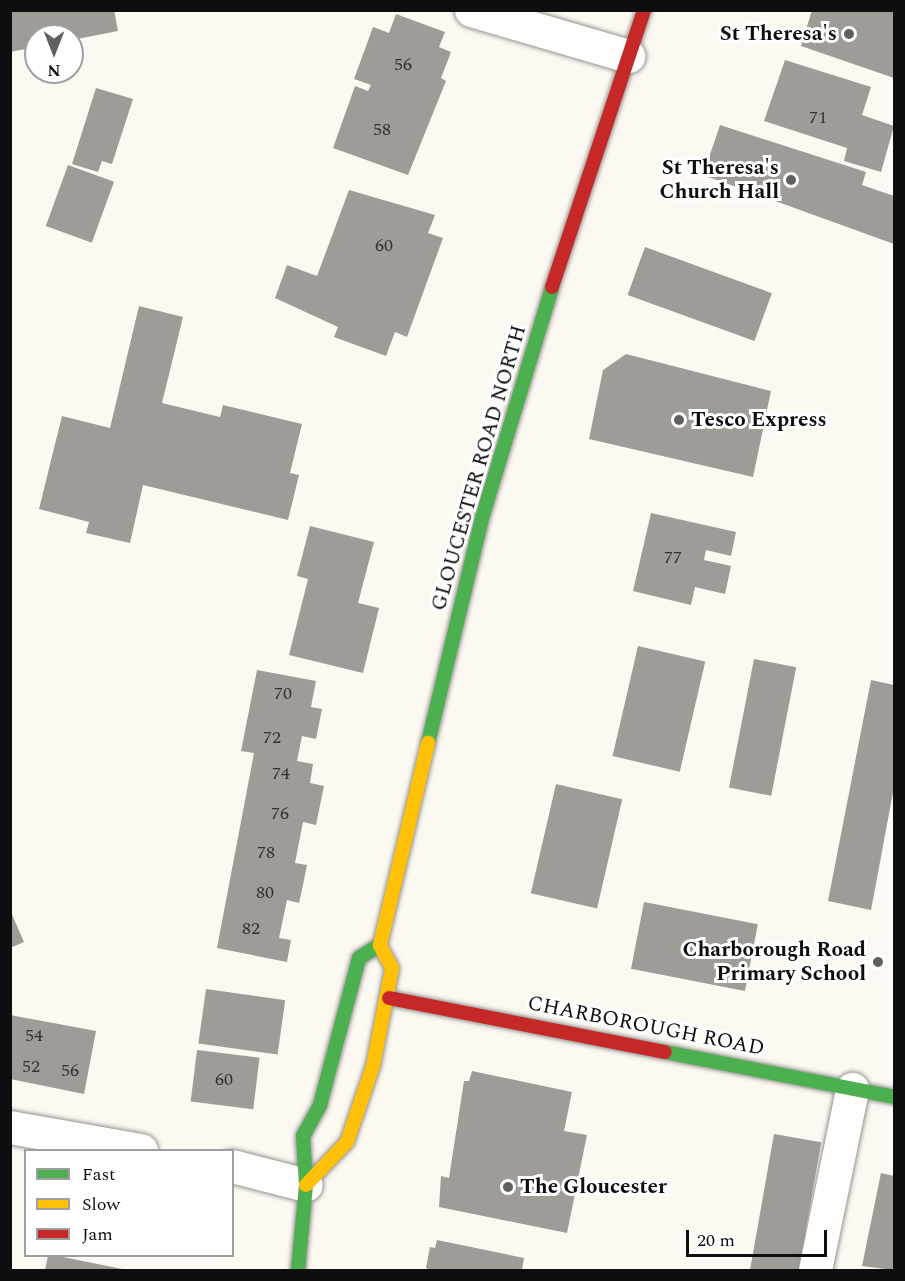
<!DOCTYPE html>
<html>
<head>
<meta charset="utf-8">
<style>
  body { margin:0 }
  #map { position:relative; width:905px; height:1281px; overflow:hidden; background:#fcf9f2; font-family:Spectral,serif }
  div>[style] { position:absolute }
  .building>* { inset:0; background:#9f9c98; transform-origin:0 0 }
  .roads { filter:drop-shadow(0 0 2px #959491) drop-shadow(0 0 2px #959491) }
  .street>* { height:33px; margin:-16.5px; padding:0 16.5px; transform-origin:16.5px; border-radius:16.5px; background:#fffefd }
  .fast>* { height:14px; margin:-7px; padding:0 7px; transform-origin:7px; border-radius:7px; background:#4caf50 }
  .slow>* { height:14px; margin:-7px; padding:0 7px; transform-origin:7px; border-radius:7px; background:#ffc107 }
  .jam>* { height:14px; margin:-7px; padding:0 7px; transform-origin:7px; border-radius:7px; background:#c62828 }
  .dots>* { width:16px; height:16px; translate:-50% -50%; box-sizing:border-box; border:3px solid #fff; border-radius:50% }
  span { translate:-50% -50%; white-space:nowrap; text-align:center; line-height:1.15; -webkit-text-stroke:6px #fff; paint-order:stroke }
  .number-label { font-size:18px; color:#323230 }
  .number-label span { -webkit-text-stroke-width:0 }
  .poi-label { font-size:21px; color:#0e0e0e; font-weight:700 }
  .right { translate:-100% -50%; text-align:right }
  .left { translate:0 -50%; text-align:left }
  .street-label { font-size:21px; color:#0e0e0e }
  .frame { position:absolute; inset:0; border:12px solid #0e0e0e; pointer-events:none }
  .legend { position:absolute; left:24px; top:1149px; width:210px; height:108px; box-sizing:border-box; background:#fff; border:2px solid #9f9f9f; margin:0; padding:8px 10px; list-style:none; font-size:18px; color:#0e0e0e }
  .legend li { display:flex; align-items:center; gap:12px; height:30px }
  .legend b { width:30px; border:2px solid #9f9f9f }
  .north { position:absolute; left:24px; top:24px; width:60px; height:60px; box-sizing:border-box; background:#fff; border:2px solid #9f9f9f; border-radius:50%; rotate:180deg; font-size:16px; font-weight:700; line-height:24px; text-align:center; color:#0e0e0e }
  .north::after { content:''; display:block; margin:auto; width:21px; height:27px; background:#61605e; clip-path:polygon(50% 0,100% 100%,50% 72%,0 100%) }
  .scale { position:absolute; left:686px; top:1230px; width:141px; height:27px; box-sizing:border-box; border:3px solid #0e0e0e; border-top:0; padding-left:8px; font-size:18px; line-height:21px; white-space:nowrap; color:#0e0e0e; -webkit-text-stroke:4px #fff; paint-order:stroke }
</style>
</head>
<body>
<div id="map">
  <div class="building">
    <div style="clip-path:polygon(10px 10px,114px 10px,118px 31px,72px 40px,36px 36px,36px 47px,10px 52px)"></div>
    <div style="clip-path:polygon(812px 10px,894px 10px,894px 78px,801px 46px)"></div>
    <div style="clip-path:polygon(396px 14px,445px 32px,439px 47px,451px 52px,441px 78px,446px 81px,408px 175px,333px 148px,355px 86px,368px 91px,371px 85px,354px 79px,373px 27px,389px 33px)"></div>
    <div style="clip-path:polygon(785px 60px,871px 87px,862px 115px,894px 126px,881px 172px,844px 161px,847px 148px,764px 121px)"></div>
    <div style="clip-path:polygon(96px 88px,133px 99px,112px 164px,102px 161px,98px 172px,72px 164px)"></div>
    <div style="clip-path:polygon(720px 125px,866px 172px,862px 185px,894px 196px,894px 244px,703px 175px)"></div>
    <div style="left:68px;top:165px;width:49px;height:65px;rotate:20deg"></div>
    <div style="clip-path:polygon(349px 190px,435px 215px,428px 233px,443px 238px,407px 337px,395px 332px,386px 356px,334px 337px,338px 327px,275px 298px,287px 265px,317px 276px)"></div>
    <div style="left:645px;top:247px;width:135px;height:51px;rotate:20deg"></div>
    <div style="clip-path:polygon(139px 306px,183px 317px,162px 403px,220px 417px,223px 405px,302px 424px,290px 473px,299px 475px,288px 520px,143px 485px,130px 543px,86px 533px,89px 522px,39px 509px,62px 416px,110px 428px)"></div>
    <div style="clip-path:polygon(626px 354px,771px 391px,753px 477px,589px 439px,603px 370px)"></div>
    <div style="clip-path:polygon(651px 513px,736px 532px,731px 556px,706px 550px,704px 560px,731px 566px,725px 594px,695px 587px,691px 605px,633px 591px)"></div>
    <div style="clip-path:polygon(310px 526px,374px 542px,358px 603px,379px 608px,363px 673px,289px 655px,308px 579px,297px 576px)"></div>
    <div style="left:638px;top:646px;width:69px;height:113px;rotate:13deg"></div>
    <div style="left:754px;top:659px;width:43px;height:131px;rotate:11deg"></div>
    <div style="clip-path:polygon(257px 670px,316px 681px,311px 707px,322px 709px,316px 739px,302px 736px,297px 761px,313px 764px,310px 783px,324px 786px,316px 825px,303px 822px,295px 863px,307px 865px,303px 885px,299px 903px,287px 900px,279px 938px,291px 940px,287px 962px,217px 948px,254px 753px,241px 751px)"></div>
    <div style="clip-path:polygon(871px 680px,894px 685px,894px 787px,871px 910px,828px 901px)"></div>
    <div style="left:556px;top:784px;width:68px;height:112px;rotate:13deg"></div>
    <div style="left:644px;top:902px;width:116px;height:68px;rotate:11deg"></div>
    <div style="clip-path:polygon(10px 910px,24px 942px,10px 948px)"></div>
    <div style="left:206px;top:989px;width:80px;height:55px;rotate:8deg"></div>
    <div style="clip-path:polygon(10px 1015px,96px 1031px,84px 1094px,10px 1079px)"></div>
    <div style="left:197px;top:1050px;width:63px;height:52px;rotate:7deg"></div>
    <div style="clip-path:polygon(472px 1071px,572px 1092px,564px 1131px,587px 1135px,567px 1233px,439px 1207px,441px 1176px,449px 1178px,464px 1081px,469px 1081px)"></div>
    <div style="left:774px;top:1134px;width:48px;height:138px;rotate:10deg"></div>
    <div style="clip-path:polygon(881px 1173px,894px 1176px,893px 1270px,862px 1266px)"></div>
    <div style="clip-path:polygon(437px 1240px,524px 1258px,522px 1270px,431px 1270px,426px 1268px,430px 1247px,435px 1248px)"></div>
    <div style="clip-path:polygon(48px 1256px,58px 1256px,127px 1270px,45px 1270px)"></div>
  </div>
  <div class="roads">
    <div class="street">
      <div style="left:471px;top:10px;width:164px;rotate:16.3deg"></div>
      <div style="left:10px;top:1127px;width:133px;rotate:10deg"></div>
      <div style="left:232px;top:1166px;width:76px;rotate:14.4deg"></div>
      <div style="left:815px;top:1270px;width:185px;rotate:-78.4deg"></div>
    </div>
    <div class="fast">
      <div style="left:428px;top:743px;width:231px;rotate:-76.5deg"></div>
      <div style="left:482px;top:518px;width:241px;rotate:-73.1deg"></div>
      <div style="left:665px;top:1052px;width:233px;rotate:11.1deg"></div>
      <div style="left:298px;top:1270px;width:85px;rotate:-84.6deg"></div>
      <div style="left:306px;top:1185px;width:49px;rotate:-93.5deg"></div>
      <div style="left:303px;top:1136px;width:35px;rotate:-61deg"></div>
      <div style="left:320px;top:1105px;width:152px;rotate:-75.1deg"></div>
      <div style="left:359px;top:958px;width:25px;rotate:-32deg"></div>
    </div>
    <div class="slow">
      <div style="left:306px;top:1185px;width:59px;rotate:-46.4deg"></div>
      <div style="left:347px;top:1142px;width:80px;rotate:-71.1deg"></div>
      <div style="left:373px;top:1066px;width:100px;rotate:-79deg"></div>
      <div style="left:392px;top:968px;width:26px;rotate:-118deg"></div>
      <div style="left:380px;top:945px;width:208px;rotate:-76.6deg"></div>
    </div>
    <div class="jam">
      <div style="left:552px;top:287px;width:292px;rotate:-71.6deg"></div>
      <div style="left:389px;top:998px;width:281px;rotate:11.1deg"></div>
    </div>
  </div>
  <div class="dots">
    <div style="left:849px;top:34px;background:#61605e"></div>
    <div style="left:791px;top:180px;background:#61605e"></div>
    <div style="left:679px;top:420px;background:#61605e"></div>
    <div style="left:878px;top:962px;background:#61605e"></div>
    <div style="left:508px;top:1187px;background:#61605e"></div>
  </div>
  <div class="number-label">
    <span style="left:403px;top:65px">56</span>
    <span style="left:818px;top:118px">71</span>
    <span style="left:382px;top:130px">58</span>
    <span style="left:384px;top:246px">60</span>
    <span style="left:673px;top:558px">77</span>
    <span style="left:283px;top:694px">70</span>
    <span style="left:272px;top:738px">72</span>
    <span style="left:281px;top:774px">74</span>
    <span style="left:280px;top:814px">76</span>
    <span style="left:266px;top:853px">78</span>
    <span style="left:265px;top:893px">80</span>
    <span style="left:251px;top:929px">82</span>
    <span style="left:34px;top:1036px">54</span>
    <span style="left:31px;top:1067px">52</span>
    <span style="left:70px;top:1071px">56</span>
    <span style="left:224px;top:1080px">60</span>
  </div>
  <div class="poi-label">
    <span class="right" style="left:837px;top:34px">St Theresa's</span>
    <span class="right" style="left:779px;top:180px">St Theresa's<br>Church Hall</span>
    <span class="left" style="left:691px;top:420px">Tesco Express</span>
    <span class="right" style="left:866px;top:962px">Charborough Road<br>Primary School</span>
    <span class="left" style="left:520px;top:1187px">The Gloucester</span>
  </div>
  <div class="street-label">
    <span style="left:479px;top:468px;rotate:-74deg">GLOUCESTER ROAD NORTH</span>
    <span style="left:646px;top:1026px;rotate:11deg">CHARBOROUGH ROAD</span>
  </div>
  <div class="frame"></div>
  <ul class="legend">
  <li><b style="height:8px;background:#4caf50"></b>Fast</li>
  <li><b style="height:8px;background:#ffc107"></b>Slow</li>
  <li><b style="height:8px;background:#c62828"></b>Jam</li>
  </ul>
  <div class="north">N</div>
  <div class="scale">20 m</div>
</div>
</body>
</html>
